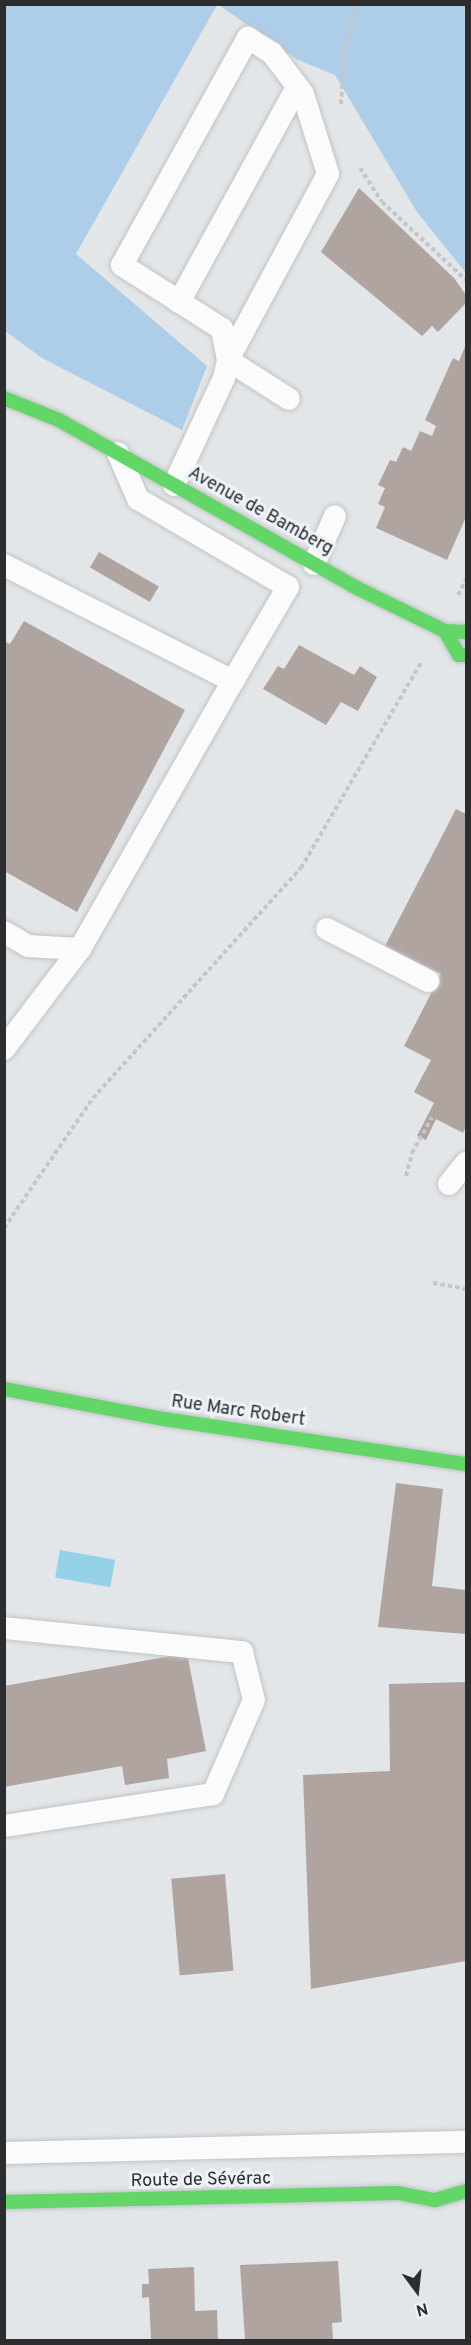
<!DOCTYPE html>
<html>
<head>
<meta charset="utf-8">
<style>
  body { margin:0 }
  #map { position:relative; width:471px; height:2345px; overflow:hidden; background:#e3e6e8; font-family:Overpass,sans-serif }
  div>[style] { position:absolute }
  .green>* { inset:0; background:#aecde9 }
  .water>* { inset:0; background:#95d1e9; transform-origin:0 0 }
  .building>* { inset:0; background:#afa49f; transform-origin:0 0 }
  .path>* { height:4px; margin-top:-2px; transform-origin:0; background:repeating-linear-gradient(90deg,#c6c6c7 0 4.5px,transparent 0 7.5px) }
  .roads { filter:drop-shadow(0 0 2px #c1c3c5) drop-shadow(0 0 2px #c1c3c5) }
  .lane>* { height:22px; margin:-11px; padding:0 11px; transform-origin:11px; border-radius:11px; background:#fbfbfc }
  .fast>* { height:14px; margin:-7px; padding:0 7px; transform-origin:7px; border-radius:7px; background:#63d668 }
  span { translate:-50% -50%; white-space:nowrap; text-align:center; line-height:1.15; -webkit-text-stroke:6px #edf3f9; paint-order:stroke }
  .street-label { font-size:18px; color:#2b2d2f }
  .frame { position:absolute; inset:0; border:6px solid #2b2d2f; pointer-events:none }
  .north { position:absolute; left:387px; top:2261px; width:60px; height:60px; -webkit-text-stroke:4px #edf3f9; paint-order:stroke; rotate:165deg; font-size:16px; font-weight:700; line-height:24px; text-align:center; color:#2b2d2f }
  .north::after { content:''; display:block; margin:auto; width:21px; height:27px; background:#2b2d2f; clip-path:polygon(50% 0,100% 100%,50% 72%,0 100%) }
</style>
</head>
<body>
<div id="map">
  <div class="green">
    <div style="clip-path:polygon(5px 4px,217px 5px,76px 254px,207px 366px,182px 430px,42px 358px,5px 331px)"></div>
    <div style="clip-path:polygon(219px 5px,466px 5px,466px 273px,417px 212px,335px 75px,296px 59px)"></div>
  </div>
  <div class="water">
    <div style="left:60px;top:1550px;width:56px;height:28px;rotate:10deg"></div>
  </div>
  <div class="building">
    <div style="clip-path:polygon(359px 188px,454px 278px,466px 295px,466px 303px,438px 332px,432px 326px,422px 336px,321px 252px)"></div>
    <div style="clip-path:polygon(466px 344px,466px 517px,447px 560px,376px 528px,385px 507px,378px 504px,385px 488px,378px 485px,390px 460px,396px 462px,403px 447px,411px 451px,420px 431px,432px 436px,436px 426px,425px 420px,453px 358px,459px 361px)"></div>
    <div style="left:99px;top:552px;width:69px;height:18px;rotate:30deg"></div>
    <div style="clip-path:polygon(24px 621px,185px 710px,77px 912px,4px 871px,4px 641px,10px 644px)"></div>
    <div style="clip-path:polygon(299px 645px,354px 675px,360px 666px,377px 677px,358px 711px,341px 702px,326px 725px,263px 689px,278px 666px,284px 669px)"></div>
    <div style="clip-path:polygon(456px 809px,466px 814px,466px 1126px,463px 1133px,436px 1119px,426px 1140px,417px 1136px,434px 1103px,414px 1092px,431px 1060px,404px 1046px,441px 974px,385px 946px)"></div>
    <div style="clip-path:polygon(396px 1483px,443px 1489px,432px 1586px,466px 1590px,466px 1634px,378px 1627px)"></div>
    <div style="clip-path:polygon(187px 1653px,206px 1751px,167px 1759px,169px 1778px,125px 1785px,122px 1766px,4px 1787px,4px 1686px)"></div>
    <div style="clip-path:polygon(466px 1682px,466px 1961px,311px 1989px,303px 1775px,390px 1771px,389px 1684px)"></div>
    <div style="left:225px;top:1874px;width:97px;height:54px;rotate:85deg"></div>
    <div style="clip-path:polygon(338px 2261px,342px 2322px,332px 2323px,333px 2340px,245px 2340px,240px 2265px)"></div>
    <div style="clip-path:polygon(194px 2267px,195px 2311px,217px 2310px,218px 2340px,151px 2340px,149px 2297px,142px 2298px,142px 2284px,149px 2284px,148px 2269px)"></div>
  </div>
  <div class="path">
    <div style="left:341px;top:104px;width:48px;rotate:-86.4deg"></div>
    <div style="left:344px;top:56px;width:53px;rotate:-77deg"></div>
    <div style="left:360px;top:168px;width:40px;rotate:57.1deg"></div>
    <div style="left:382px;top:202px;width:115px;rotate:42.9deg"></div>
    <div style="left:458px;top:595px;width:18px;rotate:-63deg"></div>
    <div style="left:406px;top:1176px;width:24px;rotate:-75deg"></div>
    <div style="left:412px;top:1153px;width:41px;rotate:-60.9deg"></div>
    <div style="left:4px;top:1228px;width:158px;rotate:-55.6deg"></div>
    <div style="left:93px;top:1098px;width:310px;rotate:-47.9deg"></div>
    <div style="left:301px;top:868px;width:240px;rotate:-59.7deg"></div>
    <div style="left:433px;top:1283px;width:34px;rotate:10deg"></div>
  </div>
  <div class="roads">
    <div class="lane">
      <div style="left:179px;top:302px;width:245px;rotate:-61.2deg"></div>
      <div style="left:174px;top:485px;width:118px;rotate:-65deg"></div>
      <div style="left:224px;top:378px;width:18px;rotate:-77deg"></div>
      <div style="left:228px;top:360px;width:32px;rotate:-101deg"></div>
      <div style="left:222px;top:329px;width:119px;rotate:-147.4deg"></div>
      <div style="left:122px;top:265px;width:260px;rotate:-61deg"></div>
      <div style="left:248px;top:38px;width:28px;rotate:32deg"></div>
      <div style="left:272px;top:53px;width:51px;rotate:52.9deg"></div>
      <div style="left:303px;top:94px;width:84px;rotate:72.6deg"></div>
      <div style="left:328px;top:174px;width:211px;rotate:118.3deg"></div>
      <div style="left:228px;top:360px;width:72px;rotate:32.6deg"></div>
      <div style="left:314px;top:564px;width:52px;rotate:-66.4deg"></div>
      <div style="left:4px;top:565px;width:257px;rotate:26.9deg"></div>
      <div style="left:233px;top:681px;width:109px;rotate:-59.7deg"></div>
      <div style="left:288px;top:587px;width:174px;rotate:-149.6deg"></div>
      <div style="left:138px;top:499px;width:50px;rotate:-113.5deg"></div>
      <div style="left:327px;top:929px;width:114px;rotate:27.2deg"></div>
      <div style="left:4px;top:932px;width:28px;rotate:30deg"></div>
      <div style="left:28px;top:946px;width:52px;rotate:3.3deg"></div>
      <div style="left:80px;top:949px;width:309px;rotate:-60.3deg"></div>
      <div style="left:4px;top:1049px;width:126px;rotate:-52.8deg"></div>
      <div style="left:449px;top:1184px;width:27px;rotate:-51deg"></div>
      <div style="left:4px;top:1628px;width:239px;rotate:5.8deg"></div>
      <div style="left:242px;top:1652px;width:49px;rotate:76deg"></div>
      <div style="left:254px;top:1700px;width:103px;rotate:113.6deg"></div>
      <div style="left:213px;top:1794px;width:211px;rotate:171.3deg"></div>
      <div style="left:4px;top:2153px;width:462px;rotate:-1.4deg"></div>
    </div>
    <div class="fast">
      <div style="left:4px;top:398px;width:59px;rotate:21.8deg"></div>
      <div style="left:59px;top:420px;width:342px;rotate:29.4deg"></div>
      <div style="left:357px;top:588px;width:98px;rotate:26deg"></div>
      <div style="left:445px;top:631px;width:21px;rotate:3deg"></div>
      <div style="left:445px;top:631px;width:28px;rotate:60deg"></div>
      <div style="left:459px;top:655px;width:7px"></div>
      <div style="left:4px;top:1389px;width:163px;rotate:10.6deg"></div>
      <div style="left:164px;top:1419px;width:305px;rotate:8.5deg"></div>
      <div style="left:4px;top:2202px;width:394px;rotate:-1.3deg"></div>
      <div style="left:398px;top:2193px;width:38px;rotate:11deg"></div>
      <div style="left:435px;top:2200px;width:32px;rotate:-16deg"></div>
    </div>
  </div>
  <div class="street-label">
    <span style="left:260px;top:512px;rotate:29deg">Avenue de Bamberg</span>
    <span style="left:238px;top:1412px;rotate:8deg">Rue Marc Robert</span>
    <span style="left:201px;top:2181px;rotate:-1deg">Route de Sévérac</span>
  </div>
  <div class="frame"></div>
  <div class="north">N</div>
</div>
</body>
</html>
